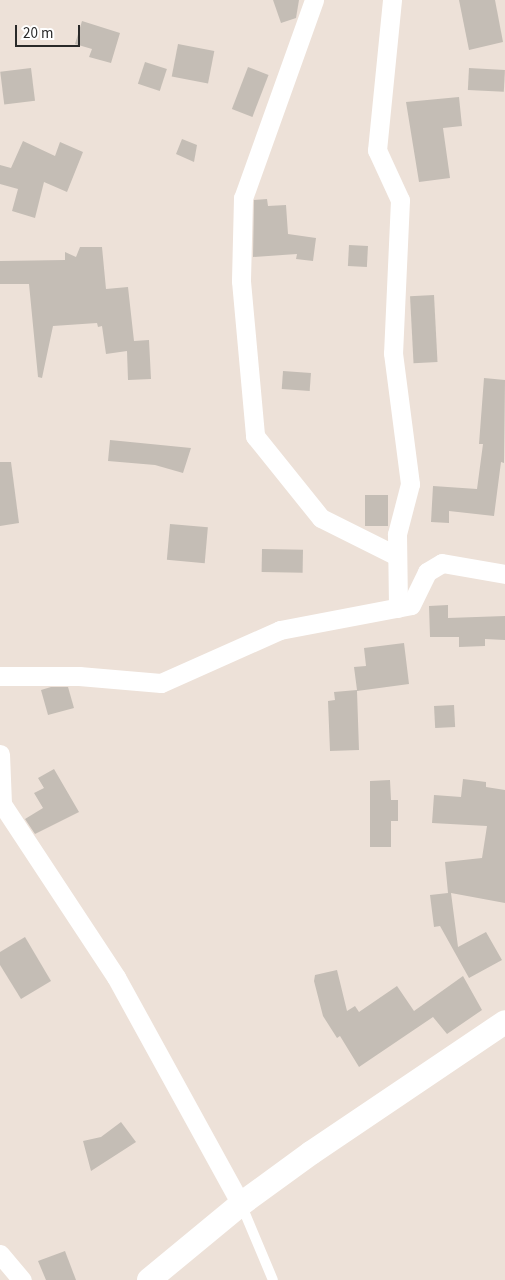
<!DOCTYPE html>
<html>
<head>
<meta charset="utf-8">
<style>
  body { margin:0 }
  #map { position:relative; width:505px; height:1280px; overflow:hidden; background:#ede1d8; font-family:"Source Sans 3",sans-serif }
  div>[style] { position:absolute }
  .building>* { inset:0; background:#c4bdb5; transform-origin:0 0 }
  .service>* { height:10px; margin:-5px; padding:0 5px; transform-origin:5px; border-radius:5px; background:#fff }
  .minor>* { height:19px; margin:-9.5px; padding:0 9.5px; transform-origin:9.5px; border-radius:9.5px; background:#fff }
  .tertiary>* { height:24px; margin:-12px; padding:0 12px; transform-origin:12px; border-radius:12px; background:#fff }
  span { translate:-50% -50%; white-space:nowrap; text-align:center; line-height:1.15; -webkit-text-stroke:4px #fff; paint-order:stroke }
  .scale { position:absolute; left:15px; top:25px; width:65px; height:22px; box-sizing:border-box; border:2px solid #292929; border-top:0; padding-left:6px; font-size:15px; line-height:18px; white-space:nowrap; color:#292929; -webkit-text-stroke:4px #fff; paint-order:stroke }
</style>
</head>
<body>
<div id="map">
  <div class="building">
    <div style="clip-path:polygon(273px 0,299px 0,296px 18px,281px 23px)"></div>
    <div style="clip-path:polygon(459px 0,495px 0,503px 42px,469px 50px)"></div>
    <div style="clip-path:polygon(82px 21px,120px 33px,111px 63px,89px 57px,92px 49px,75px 44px)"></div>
    <div style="left:178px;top:44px;width:37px;height:33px;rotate:11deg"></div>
    <div style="left:145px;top:62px;width:23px;height:23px;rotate:18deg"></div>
    <div style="left:248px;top:67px;width:22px;height:45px;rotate:21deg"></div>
    <div style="left:31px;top:68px;width:33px;height:31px;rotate:83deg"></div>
    <div style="left:469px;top:68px;width:36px;height:22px;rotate:3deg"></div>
    <div style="clip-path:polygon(459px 97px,462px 126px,443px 128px,450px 178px,419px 182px,406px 102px)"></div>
    <div style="clip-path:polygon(182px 139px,197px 145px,194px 162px,176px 154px)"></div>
    <div style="clip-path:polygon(23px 141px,55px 156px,60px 142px,83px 152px,67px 192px,44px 182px,35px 218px,12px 211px,18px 189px,0 184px,0 165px,11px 168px)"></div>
    <div style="clip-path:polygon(267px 199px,268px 206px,286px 205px,288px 234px,316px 238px,313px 261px,296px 259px,297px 254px,253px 257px,254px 200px)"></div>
    <div style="left:349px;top:245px;width:19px;height:21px;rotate:3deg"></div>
    <div style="clip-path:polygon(80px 247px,102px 247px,106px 289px,128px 287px,134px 341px,149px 340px,151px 379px,128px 380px,127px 351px,106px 354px,102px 326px,98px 327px,97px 323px,53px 326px,42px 378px,38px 377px,29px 284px,0 284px,0 261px,65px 260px,65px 252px,76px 257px)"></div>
    <div style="left:434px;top:295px;width:67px;height:24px;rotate:87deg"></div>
    <div style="left:283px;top:371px;width:28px;height:18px;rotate:4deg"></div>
    <div style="clip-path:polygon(484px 378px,505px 380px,504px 463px,501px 462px,494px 516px,449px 511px,449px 523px,431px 522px,433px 486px,477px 489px,483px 444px,479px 444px)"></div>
    <div style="clip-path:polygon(110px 440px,191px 448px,183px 473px,155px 465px,108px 461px)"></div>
    <div style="clip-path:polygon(0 462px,11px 462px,19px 523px,0 526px)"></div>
    <div style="left:365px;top:495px;width:23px;height:31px"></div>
    <div style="left:170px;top:524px;width:38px;height:36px;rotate:5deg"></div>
    <div style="left:262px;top:549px;width:41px;height:23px;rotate:1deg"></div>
    <div style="clip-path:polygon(448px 605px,448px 618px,505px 616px,505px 640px,485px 639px,485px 646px,459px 647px,459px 637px,430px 637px,429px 606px)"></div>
    <div style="clip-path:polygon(404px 643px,409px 684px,357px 691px,359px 750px,330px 751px,328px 701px,335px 700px,334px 692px,357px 690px,354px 667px,366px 666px,364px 648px)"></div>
    <div style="clip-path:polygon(51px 687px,68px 687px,74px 708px,48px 715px,41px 690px)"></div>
    <div style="left:454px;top:705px;width:22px;height:20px;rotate:87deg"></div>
    <div style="clip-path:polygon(54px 769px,79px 812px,35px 834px,25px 819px,43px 808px,34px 793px,44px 788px,38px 778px)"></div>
    <div style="clip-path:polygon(463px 779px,486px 782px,486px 787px,505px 790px,505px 903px,451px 893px,458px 947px,486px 932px,502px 960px,469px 978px,440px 926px,434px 927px,430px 895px,448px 893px,445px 862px,482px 858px,487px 826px,432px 823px,434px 795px,461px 797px)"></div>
    <div style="clip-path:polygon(390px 780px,391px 800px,398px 800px,398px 821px,391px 821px,391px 847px,370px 847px,370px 781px)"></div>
    <div style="clip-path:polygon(25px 937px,51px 981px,21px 999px,0 965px,0 952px)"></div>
    <div style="clip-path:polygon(337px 970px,347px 1011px,355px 1006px,359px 1012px,397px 986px,414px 1011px,463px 976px,482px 1010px,447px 1034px,433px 1017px,359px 1067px,340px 1036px,337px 1038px,323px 1016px,314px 981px,315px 975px)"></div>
    <div style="clip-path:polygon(121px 1122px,136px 1142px,91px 1171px,83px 1141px,101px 1137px)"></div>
    <div style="clip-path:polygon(65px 1251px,76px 1280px,46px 1280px,38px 1261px)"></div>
  </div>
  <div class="service">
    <div style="left:241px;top:1204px;width:82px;rotate:67.2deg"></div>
  </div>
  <div class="minor">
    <div style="left:314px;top:0;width:210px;rotate:109.7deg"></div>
    <div style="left:243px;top:198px;width:83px;rotate:91.4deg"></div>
    <div style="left:241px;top:281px;width:156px;rotate:84.8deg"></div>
    <div style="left:255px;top:436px;width:105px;rotate:51.2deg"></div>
    <div style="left:321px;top:518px;width:85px;rotate:26.6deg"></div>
    <div style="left:392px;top:0;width:151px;rotate:95.7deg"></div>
    <div style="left:377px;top:150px;width:55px;rotate:65.3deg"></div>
    <div style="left:400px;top:200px;width:153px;rotate:92.6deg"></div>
    <div style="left:393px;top:353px;width:132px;rotate:82.6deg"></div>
    <div style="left:410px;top:484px;width:52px;rotate:104.6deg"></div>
    <div style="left:397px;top:534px;width:74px;rotate:89.2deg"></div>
    <div style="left:0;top:676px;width:79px"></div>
    <div style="left:79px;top:676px;width:82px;rotate:4.9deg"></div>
    <div style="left:161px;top:683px;width:130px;rotate:-24deg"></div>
    <div style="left:280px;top:630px;width:133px;rotate:-10.8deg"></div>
    <div style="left:411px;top:605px;width:37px;rotate:-64deg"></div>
    <div style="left:427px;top:572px;width:17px;rotate:-31deg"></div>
    <div style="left:442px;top:563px;width:64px;rotate:9.9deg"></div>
    <div style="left:0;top:754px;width:50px;rotate:87.7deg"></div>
    <div style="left:0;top:801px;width:211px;rotate:56.6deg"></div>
    <div style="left:116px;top:977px;width:259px;rotate:61.2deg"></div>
    <div style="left:0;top:1254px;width:34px;rotate:50deg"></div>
  </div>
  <div class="tertiary">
    <div style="left:149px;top:1280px;width:119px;rotate:-39.6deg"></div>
    <div style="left:241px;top:1204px;width:87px;rotate:-36.1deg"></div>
    <div style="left:311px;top:1153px;width:234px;rotate:-34deg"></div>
  </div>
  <div class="scale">20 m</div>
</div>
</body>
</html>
